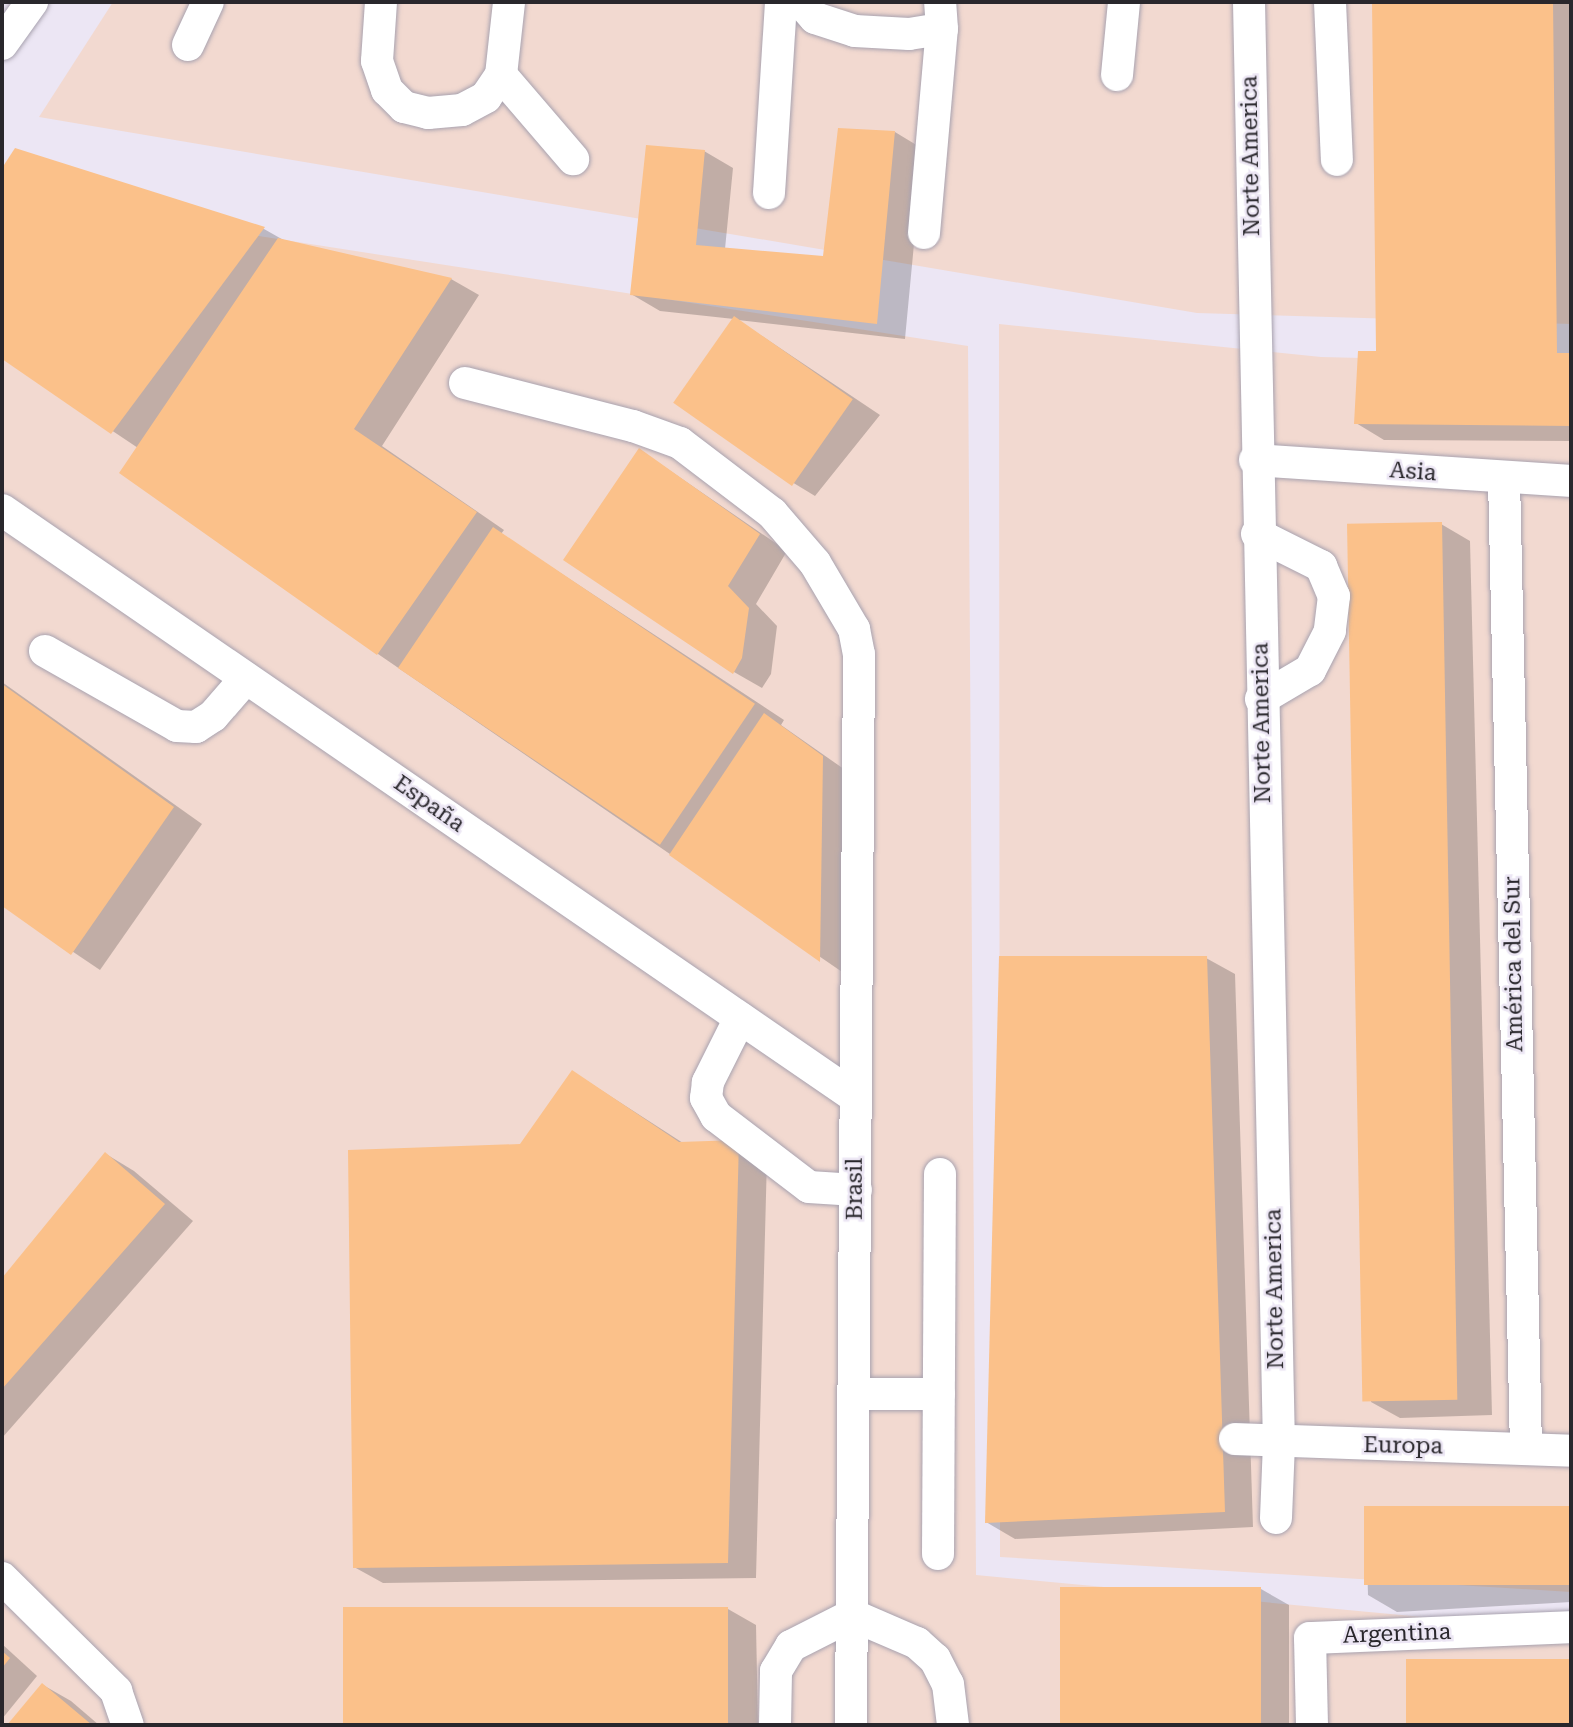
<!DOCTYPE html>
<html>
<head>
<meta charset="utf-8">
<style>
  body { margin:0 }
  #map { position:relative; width:1573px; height:1727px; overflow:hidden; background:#ece6f4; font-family:"Roboto Serif",serif }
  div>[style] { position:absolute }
  .industrial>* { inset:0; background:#f2d9d0 }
  .shadow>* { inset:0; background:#0003; transform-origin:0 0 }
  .building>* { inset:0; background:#fbc18a; transform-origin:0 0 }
  .roads { filter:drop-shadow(0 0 2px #a8a2af) drop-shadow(0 0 2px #a8a2af) }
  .minor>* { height:32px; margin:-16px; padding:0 16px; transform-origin:16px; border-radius:16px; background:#fff }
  span { translate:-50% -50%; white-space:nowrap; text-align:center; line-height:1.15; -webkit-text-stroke:5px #ece6f4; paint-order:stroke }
  .street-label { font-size:23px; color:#29272c }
  .frame { position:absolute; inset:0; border:4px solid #29272c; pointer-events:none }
</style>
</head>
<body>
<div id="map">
  <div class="industrial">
    <div style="clip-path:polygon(113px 2px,1571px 2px,1571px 324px,1197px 313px,39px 117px)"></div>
    <div style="clip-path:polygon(7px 197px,968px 346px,976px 1575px,1444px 1619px,1571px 1627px,1571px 1725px,2px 1725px,2px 205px)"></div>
    <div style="clip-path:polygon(999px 324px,1321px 357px,1571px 363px,1571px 1592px,1000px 1557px)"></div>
  </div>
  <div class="shadow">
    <div style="clip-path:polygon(1374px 2px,1571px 2px,1571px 441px,1384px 440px,1356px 423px,1378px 353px)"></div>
    <div style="clip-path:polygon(895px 132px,923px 149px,905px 339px,738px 320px,880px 415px,815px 496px,787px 479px,734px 319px,660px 311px,631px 294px,704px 151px,733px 168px,725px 249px,824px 258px)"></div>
    <div style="clip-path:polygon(16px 150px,264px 229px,287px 242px,451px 279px,479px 295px,382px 446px,504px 530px,501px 534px,784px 720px,781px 725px,851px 774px,848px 976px,378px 654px,138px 448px,2px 357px,2px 171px)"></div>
    <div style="clip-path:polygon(640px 450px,787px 551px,756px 604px,777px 626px,771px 674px,762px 688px,734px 672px)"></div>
    <div style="clip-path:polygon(1441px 524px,1470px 541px,1492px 1415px,1400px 1418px,1371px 1402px)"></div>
    <div style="clip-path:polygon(2px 682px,202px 824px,100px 970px,2px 904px)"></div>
    <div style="clip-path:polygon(1206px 958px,1235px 974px,1253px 1527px,1015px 1539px,986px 1522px)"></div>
    <div style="clip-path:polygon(573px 1072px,683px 1143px,738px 1142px,767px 1158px,756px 1578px,383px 1583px,354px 1567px,521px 1145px)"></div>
    <div style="clip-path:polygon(106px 1154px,134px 1171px,193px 1221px,2px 1438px,2px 1280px)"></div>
    <div style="clip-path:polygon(1571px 1507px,1571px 1602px,1397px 1612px,1368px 1595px,1366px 1519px)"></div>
    <div style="clip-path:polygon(1261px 1589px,1289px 1605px,1289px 1725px,1063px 1725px,1061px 1595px)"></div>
    <div style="clip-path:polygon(345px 1608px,728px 1609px,756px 1625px,758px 1725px,345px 1725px)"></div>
    <div style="clip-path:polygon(2px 1644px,37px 1676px,2px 1719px)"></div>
    <div style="left:1571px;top:1661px;width:64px;height:163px;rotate:90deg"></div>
    <div style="clip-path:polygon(43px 1685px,71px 1701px,99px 1725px,9px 1725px)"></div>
  </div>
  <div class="building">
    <div style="clip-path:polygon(1372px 2px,1553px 2px,1557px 353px,1571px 353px,1571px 426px,1354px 424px,1358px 351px,1376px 351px)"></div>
    <div style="clip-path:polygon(838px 128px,895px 131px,877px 324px,630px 295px,646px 145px,705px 150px,696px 245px,823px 256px)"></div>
    <div style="clip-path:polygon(15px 148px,265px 227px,111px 434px,2px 359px,2px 168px)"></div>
    <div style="clip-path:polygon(278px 238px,452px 278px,354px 429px,477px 512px,377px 655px,119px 473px)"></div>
    <div style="left:734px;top:316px;width:145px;height:106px;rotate:35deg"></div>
    <div style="clip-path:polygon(639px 448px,760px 534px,728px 586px,749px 608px,742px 658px,733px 674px,563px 560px)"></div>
    <div style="left:1442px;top:522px;width:878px;height:95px;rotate:89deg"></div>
    <div style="left:493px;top:527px;width:316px;height:170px;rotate:34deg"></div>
    <div style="clip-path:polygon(2px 684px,174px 807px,71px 955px,2px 906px)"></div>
    <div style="clip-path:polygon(764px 713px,823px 756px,820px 962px,669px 855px)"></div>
    <div style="clip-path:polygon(999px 956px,1207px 956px,1225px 1512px,985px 1523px)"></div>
    <div style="clip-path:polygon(572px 1070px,679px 1142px,739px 1140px,728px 1563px,353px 1568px,348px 1150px,520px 1144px)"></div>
    <div style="clip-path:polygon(105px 1152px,165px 1204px,2px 1389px,2px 1278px)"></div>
    <div style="left:1571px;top:1506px;width:79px;height:207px;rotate:90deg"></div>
    <div style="left:1261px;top:1587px;width:138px;height:201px;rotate:90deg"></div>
    <div style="left:343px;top:1607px;width:385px;height:118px"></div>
    <div style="clip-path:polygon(2px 1651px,10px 1658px,2px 1668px)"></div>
    <div style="left:1571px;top:1659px;width:66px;height:165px;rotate:90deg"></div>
    <div style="clip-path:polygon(42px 1683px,92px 1725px,7px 1725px)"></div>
  </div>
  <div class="roads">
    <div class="minor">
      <div style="left:381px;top:2px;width:59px;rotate:93.9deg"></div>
      <div style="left:377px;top:61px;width:31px;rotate:71deg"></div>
      <div style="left:387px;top:90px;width:24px;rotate:45deg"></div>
      <div style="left:404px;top:107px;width:25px;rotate:14deg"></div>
      <div style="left:428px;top:113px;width:34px;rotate:-5deg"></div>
      <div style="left:462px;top:110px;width:27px;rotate:-28deg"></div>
      <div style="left:486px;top:97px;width:27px;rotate:-56deg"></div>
      <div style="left:501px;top:75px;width:73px;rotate:-83.7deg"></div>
      <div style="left:801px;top:2px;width:21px;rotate:49deg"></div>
      <div style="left:815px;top:18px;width:42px;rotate:18deg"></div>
      <div style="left:855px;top:31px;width:54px;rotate:3.2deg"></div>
      <div style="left:909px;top:34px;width:33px;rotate:-9deg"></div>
      <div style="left:942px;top:29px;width:27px;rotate:-94deg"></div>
      <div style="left:1249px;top:2px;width:1441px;rotate:88.81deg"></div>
      <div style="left:1279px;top:1443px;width:75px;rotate:92.3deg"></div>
      <div style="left:1330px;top:2px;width:158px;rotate:87.5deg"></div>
      <div style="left:2px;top:44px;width:52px;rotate:-54.5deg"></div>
      <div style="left:188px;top:45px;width:47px;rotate:-65.1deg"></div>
      <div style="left:501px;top:75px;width:111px;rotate:49.4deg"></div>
      <div style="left:1117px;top:75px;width:73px;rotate:-84.5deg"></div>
      <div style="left:769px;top:193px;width:191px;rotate:-86.4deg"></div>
      <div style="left:924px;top:233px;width:205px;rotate:-85deg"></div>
      <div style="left:465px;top:383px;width:173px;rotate:14.4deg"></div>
      <div style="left:633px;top:426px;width:50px;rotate:19.9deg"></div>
      <div style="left:680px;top:443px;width:116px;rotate:37.3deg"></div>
      <div style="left:772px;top:513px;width:66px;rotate:49.3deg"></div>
      <div style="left:815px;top:563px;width:77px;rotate:59.4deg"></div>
      <div style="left:854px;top:629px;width:25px;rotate:79deg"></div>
      <div style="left:859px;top:654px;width:1071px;rotate:90.43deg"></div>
      <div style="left:1255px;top:460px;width:317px;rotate:3.8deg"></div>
      <div style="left:1504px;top:479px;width:970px;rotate:88.7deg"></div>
      <div style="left:2px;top:510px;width:1035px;rotate:34.53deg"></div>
      <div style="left:1257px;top:534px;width:72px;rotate:26.6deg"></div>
      <div style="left:1321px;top:566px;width:33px;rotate:67deg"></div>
      <div style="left:1334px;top:596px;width:35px;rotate:97deg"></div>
      <div style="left:1330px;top:631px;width:44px;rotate:117.1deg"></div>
      <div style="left:1310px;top:670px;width:57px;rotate:149.4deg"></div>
      <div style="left:45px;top:651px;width:152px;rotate:29.6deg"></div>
      <div style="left:177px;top:726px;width:19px;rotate:3deg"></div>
      <div style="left:196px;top:727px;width:20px;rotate:-33deg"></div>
      <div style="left:213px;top:716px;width:50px;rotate:-49deg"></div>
      <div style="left:740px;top:1018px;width:72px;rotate:116.6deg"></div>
      <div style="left:708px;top:1082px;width:16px;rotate:97deg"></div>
      <div style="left:706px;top:1098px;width:21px;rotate:61deg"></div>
      <div style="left:716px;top:1116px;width:117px;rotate:37.4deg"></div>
      <div style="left:809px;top:1187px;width:47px;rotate:3.7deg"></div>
      <div style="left:854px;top:1394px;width:85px"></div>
      <div style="left:1235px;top:1439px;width:336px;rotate:2deg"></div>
      <div style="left:938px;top:1554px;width:380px;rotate:-89.7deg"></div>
      <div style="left:2px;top:1578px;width:161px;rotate:44.7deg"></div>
      <div style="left:116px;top:1691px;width:36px;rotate:71deg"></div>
      <div style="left:775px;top:1725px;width:54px;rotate:-88.9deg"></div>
      <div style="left:776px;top:1671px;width:29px;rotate:-59deg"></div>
      <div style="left:791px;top:1646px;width:68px;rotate:-26.9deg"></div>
      <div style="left:852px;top:1615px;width:71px;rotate:23.3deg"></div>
      <div style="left:917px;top:1643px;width:24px;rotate:42deg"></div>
      <div style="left:935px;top:1659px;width:28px;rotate:63deg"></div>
      <div style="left:948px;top:1684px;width:41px;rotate:83deg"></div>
      <div style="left:1312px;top:1725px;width:87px;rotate:-91.3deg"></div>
      <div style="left:1310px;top:1638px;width:261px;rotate:-2.4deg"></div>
    </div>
  </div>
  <div class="street-label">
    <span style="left:1251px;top:156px;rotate:-91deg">Norte America</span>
    <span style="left:1413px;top:472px;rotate:4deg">Asia</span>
    <span style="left:1262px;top:723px;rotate:-91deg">Norte America</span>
    <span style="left:429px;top:804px;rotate:35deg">España</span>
    <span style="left:1514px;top:964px;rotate:-91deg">América del Sur</span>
    <span style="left:855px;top:1189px;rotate:-90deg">Brasil</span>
    <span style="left:1275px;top:1289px;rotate:-91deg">Norte America</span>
    <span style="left:1403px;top:1446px;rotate:1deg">Europa</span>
    <span style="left:1397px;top:1634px;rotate:-2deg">Argentina</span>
  </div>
  <div class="frame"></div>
</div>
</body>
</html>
